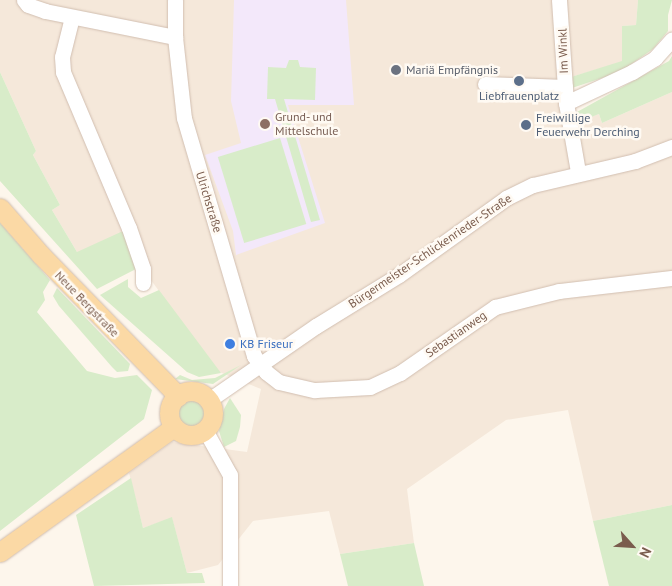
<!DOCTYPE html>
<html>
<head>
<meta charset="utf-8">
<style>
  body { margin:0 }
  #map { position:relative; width:672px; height:586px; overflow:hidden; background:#fdf6ec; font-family:"PT Sans",sans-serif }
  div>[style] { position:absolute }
  .residential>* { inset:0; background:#f5e8da }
  .education>* { inset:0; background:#f3e8fa }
  .green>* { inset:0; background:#d8ecc9; transform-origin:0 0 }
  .round { border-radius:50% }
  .roads { filter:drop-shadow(0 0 1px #d1beb0) drop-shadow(0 0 1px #d1beb0) }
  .minor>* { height:15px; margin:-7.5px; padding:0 7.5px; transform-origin:7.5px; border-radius:7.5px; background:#fff }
  .major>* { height:19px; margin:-9.5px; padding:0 9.5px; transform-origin:9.5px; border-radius:9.5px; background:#fbd9a5 }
  .major>.ring { margin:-9.5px; padding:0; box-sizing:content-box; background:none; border:19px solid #fbd9a5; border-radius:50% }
  .dots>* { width:14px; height:14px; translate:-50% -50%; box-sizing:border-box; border:2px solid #fffaf3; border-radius:50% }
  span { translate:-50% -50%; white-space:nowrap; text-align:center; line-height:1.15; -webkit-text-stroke:5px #fffaf3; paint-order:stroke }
  .street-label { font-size:12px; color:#7a5c4d }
  .worship-label { font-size:12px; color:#5b616d }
  .left { translate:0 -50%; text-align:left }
  .service-label { font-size:12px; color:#4e5e75 }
  .education-label { font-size:12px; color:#785e54 }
  .shop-label { font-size:12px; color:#366cbe }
  .north { position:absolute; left:607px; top:521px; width:50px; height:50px; -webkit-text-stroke:4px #fffaf3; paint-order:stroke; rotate:116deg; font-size:14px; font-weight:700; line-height:20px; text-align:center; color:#7a5c4d }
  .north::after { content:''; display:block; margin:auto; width:18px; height:22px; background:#7a5c4d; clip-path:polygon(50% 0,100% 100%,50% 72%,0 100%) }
</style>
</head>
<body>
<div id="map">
  <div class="residential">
    <div style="clip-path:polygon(0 0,638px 0,636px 25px,622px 26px,622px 62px,571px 77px,569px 124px,599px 114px,602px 123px,672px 92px,672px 505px,593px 521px,568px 410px,506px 420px,407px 489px,414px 543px,340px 554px,329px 511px,253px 521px,218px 565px,187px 573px,172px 518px,143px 528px,129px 473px,172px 442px,247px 452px,261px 389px,217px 371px,143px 269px,77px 252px,52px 210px,60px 205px,33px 155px,36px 151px,0 72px)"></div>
  </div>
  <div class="education">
    <div style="clip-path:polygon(234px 0,346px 0,354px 105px,288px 105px,325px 223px,236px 255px,233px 231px,205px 155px,241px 143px,231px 101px)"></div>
  </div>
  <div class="green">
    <div style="clip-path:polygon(638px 0,672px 0,668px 15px,668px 31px,653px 49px,620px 72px,572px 88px,571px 77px,622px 61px,622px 26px,636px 25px)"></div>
    <div style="clip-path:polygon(672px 56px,672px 92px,602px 123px,599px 114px,578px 122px,577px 112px,669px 61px)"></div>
    <div style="clip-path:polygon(289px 60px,298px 60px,300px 67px,316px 68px,315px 100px,284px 99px,320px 220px,311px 222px,275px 99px,267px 99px,268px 67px,286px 68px)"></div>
    <div style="clip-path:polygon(0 72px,36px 151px,33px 155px,60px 205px,52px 210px,77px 252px,123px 231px,137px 268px,134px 270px,97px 289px,0 181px)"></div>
    <div style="left:280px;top:138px;width:90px;height:65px;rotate:73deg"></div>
    <div style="clip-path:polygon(0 223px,50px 280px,43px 292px,45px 300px,37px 312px,87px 371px,115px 378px,137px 375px,152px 390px,144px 419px,0 531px)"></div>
    <div style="clip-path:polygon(128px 279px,128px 287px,141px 298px,159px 290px,221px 373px,199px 377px,187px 372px,100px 295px)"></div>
    <div style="clip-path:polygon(57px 288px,130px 364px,128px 371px,117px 372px,112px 367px,59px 306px,53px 296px)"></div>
    <div style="clip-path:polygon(241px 365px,213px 384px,175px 379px,180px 375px,192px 380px,215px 378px)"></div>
    <div class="round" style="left:175px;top:397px;width:32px;height:32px"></div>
    <div style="clip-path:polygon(230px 398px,241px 415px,240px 427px,236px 441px,224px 447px,219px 431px,224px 409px)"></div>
    <div style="clip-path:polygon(131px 478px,143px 528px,172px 517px,187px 573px,202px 573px,205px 583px,94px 586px,76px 515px)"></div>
    <div style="clip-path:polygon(672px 505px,672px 586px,609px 586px,593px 521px)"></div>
    <div style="clip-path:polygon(414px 543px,424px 586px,348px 586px,340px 554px)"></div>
  </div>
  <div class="roads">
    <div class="minor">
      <div style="left:24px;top:0;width:6px;rotate:51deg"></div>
      <div style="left:28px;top:5px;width:18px;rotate:19deg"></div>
      <div style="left:45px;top:11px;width:133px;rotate:11.3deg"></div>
      <div style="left:175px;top:0;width:37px;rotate:90deg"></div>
      <div style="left:175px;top:37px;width:81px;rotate:83.7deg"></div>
      <div style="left:184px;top:118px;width:248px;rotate:73.6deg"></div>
      <div style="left:254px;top:356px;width:20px;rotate:53deg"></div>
      <div style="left:266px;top:372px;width:16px;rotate:38deg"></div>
      <div style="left:279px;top:382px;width:37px;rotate:13deg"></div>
      <div style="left:315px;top:390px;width:55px;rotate:-3.1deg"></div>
      <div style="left:370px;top:387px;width:33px;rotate:-25deg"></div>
      <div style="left:400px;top:373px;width:116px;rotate:-34.8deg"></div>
      <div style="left:495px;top:307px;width:66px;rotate:-14deg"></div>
      <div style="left:559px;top:291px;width:114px;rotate:-6.6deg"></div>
      <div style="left:559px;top:0;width:103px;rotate:86.1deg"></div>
      <div style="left:566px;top:103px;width:70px;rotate:80.1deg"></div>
      <div style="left:72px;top:17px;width:41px;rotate:104deg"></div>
      <div style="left:62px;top:57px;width:15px;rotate:86deg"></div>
      <div style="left:63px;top:72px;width:169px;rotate:67.1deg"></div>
      <div style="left:129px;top:228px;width:43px;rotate:71.1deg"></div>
      <div style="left:143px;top:269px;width:14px;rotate:90deg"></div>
      <div style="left:485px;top:84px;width:80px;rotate:2.1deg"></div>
      <div style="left:566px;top:103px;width:73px;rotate:-25.2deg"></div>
      <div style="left:632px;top:72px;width:27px;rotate:-31deg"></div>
      <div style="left:655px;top:58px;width:25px;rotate:-48deg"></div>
      <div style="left:209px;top:400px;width:130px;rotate:-34.7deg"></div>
      <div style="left:316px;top:326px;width:97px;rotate:-31.6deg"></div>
      <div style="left:399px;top:275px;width:132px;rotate:-35.7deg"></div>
      <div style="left:506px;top:198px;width:30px;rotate:-26deg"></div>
      <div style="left:533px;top:185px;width:105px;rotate:-13.2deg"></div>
      <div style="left:635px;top:161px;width:40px;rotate:-21deg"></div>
      <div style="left:205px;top:430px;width:51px;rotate:60.9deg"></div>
      <div style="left:230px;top:475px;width:111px;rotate:90deg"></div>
    </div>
    <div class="major">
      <div style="left:0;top:208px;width:62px;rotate:48.9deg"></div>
      <div style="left:41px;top:255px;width:197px;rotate:45.8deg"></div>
      <div class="ring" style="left:169px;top:391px;width:25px;height:25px"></div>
      <div style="left:0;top:552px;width:214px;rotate:-35.7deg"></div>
    </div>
  </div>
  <div class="dots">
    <div style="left:396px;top:70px;background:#6b7280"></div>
    <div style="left:519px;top:81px;background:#5c6f8a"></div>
    <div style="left:265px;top:124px;background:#8d6e63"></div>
    <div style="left:526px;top:125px;background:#5c6f8a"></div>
    <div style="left:230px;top:344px;background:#3f7fe0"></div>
  </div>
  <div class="street-label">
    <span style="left:563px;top:51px;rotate:-92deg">Im Winkl</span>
    <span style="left:209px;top:202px;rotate:73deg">Ulrichstraße</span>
    <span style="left:430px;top:251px;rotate:-34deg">Bürgermeister-Schlickenrieder-Straße</span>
    <span style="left:87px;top:304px;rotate:46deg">Neue Bergstraße</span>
    <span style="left:456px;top:334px;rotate:-35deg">Sebastianweg</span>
  </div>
  <div class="worship-label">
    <span class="left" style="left:406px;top:70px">Mariä Empfängnis</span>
  </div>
  <div class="service-label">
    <span style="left:519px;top:96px">Liebfrauenplatz</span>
    <span class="left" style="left:536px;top:125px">Freiwillige<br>Feuerwehr Derching</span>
  </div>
  <div class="education-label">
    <span class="left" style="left:275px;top:124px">Grund- und<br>Mittelschule</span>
  </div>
  <div class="shop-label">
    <span class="left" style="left:240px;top:344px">KB Friseur</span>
  </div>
  <div class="north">N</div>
</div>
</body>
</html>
